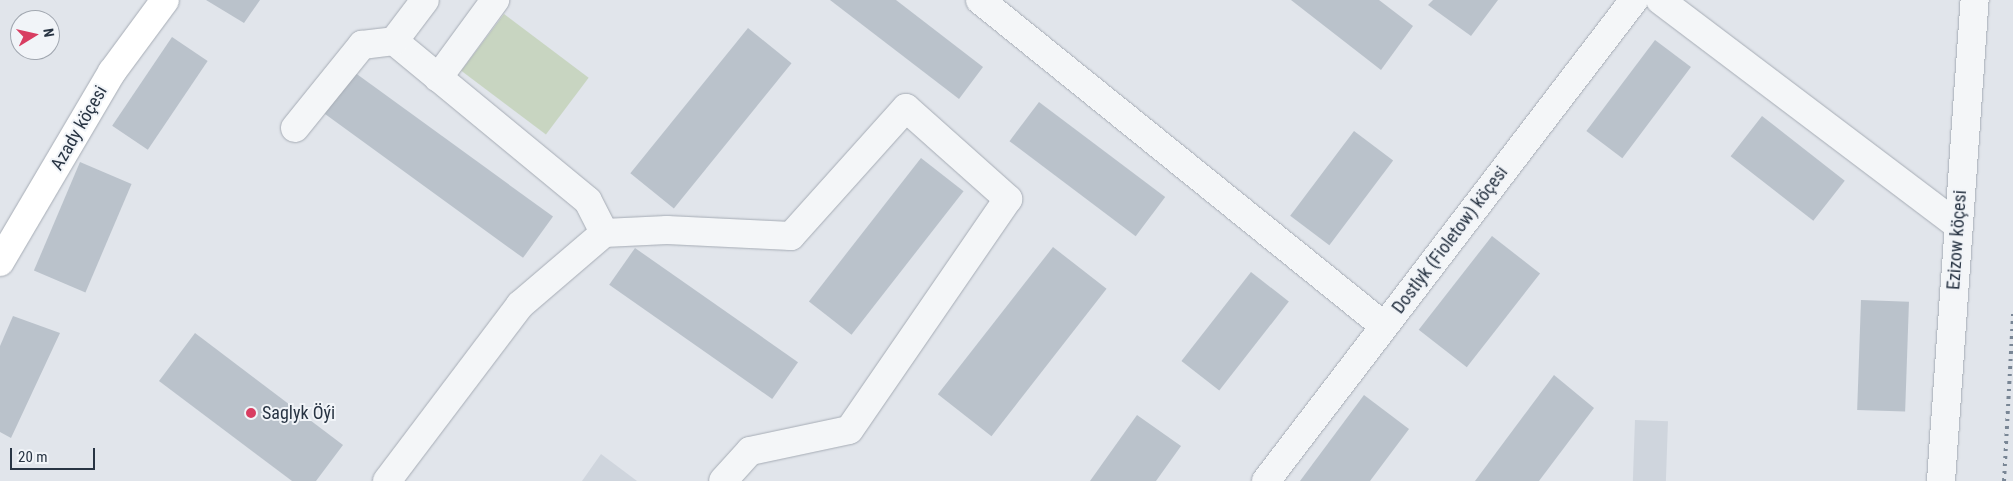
<!DOCTYPE html>
<html>
<head>
<meta charset="utf-8">
<style>
  body { margin:0 }
  #map { position:relative; width:2013px; height:481px; overflow:hidden; background:#e1e5eb; font-family:"Roboto Condensed",sans-serif }
  div>[style] { position:absolute }
  .built>* { inset:0; background:#cfd5dd; transform-origin:0 0 }
  .green>* { inset:0; background:#c8d5c1; transform-origin:0 0 }
  .building>* { inset:0; background:#bac2cb; transform-origin:0 0 }
  .roads { filter:drop-shadow(0 0 1px #a6acb5) drop-shadow(0 0 1px #a6acb5) }
  .minor>* { height:28px; margin:-14px; padding:0 14px; transform-origin:14px; border-radius:14px; background:#f4f6f8 }
  .major>* { height:28px; margin:-14px; padding:0 14px; transform-origin:14px; border-radius:14px; background:#fff }
  .rail>* { height:4px; margin-top:-2px; transform-origin:0; background:repeating-linear-gradient(90deg,#798695 0 2.5px,transparent 0 7.5px) }
  .dots>* { width:14px; height:14px; translate:-50% -50%; box-sizing:border-box; border:2px solid #f1f4f8; border-radius:50% }
  span { translate:-50% -50%; white-space:nowrap; text-align:center; line-height:1.15; -webkit-text-stroke:4px #f1f4f8; paint-order:stroke }
  .street-label { font-size:18px; color:#283443 }
  .poi-label { font-size:18px; color:#283443 }
  .left { translate:0 -50%; text-align:left }
  .north { position:absolute; left:10px; top:10px; width:50px; height:50px; box-sizing:border-box; background:#f1f4f8; border:1px solid #a1a7b0; border-radius:50%; rotate:81deg; font-size:14px; font-weight:700; line-height:20px; text-align:center; color:#283443 }
  .north::after { content:''; display:block; margin:auto; width:18px; height:22px; background:#d83d61; clip-path:polygon(50% 0,100% 100%,50% 72%,0 100%) }
  .scale { position:absolute; left:10px; top:448px; width:85px; height:22px; box-sizing:border-box; border:2px solid #283443; border-top:0; padding-left:6px; font-size:15px; line-height:18px; white-space:nowrap; color:#283443; -webkit-text-stroke:4px #f1f4f8; paint-order:stroke }
</style>
</head>
<body>
<div id="map">
  <div class="built">
    <div style="left:1635px;top:420px;width:33px;height:61px;rotate:2deg"></div>
    <div style="clip-path:polygon(601px 454px,637px 481px,582px 481px)"></div>
  </div>
  <div class="green">
    <div style="left:504px;top:14px;width:106px;height:71px;rotate:37deg"></div>
  </div>
  <div class="building">
    <div style="clip-path:polygon(206px 0,260px 0,244px 23px)"></div>
    <div style="clip-path:polygon(830px 0,896px 0,983px 67px,959px 99px)"></div>
    <div style="clip-path:polygon(1291px 0,1379px 0,1413px 26px,1381px 70px)"></div>
    <div style="clip-path:polygon(1433px 0,1498px 0,1471px 36px,1428px 5px)"></div>
    <div style="left:748px;top:28px;width:56px;height:187px;rotate:39deg"></div>
    <div style="left:172px;top:37px;width:43px;height:107px;rotate:34deg"></div>
    <div style="left:1655px;top:40px;width:45px;height:114px;rotate:37deg"></div>
    <div style="left:354px;top:72px;width:246px;height:51px;rotate:36deg"></div>
    <div style="left:1039px;top:102px;width:158px;height:49px;rotate:37deg"></div>
    <div style="left:1762px;top:116px;width:105px;height:51px;rotate:38deg"></div>
    <div style="left:1354px;top:131px;width:49px;height:106px;rotate:37deg"></div>
    <div style="left:921px;top:158px;width:54px;height:182px;rotate:38deg"></div>
    <div style="left:80px;top:162px;width:56px;height:118px;rotate:23deg"></div>
    <div style="left:1492px;top:236px;width:61px;height:119px;rotate:38deg"></div>
    <div style="left:1053px;top:247px;width:68px;height:187px;rotate:38deg"></div>
    <div style="left:635px;top:248px;width:199px;height:45px;rotate:35deg"></div>
    <div style="left:1251px;top:272px;width:48px;height:113px;rotate:38deg"></div>
    <div style="left:1861px;top:300px;width:48px;height:110px;rotate:2deg"></div>
    <div style="clip-path:polygon(13px 316px,60px 333px,11px 438px,0 432px,0 346px)"></div>
    <div style="clip-path:polygon(195px 333px,343px 445px,316px 481px,292px 481px,159px 381px)"></div>
    <div style="clip-path:polygon(1554px 375px,1594px 408px,1539px 481px,1475px 481px)"></div>
    <div style="clip-path:polygon(1364px 395px,1409px 429px,1370px 481px,1300px 481px)"></div>
    <div style="clip-path:polygon(1137px 415px,1181px 446px,1156px 481px,1090px 481px)"></div>
  </div>
  <div class="roads">
    <div class="minor">
      <div style="left:980px;top:0;width:519px;rotate:38.9deg"></div>
      <div style="left:1660px;top:0;width:373px;rotate:37.1deg"></div>
      <div style="left:394px;top:41px;width:251px;rotate:39.5deg"></div>
      <div style="left:588px;top:201px;width:36px;rotate:63deg"></div>
      <div style="left:438px;top:78px;width:97px;rotate:-53.8deg"></div>
      <div style="left:295px;top:128px;width:107px;rotate:-51.1deg"></div>
      <div style="left:362px;top:45px;width:32px;rotate:-7deg"></div>
      <div style="left:394px;top:41px;width:51px;rotate:-52.9deg"></div>
      <div style="left:387px;top:481px;width:221px;rotate:-52.9deg"></div>
      <div style="left:520px;top:305px;width:111px;rotate:-40.6deg"></div>
      <div style="left:604px;top:233px;width:63px;rotate:-2.7deg"></div>
      <div style="left:667px;top:230px;width:124px;rotate:2.8deg"></div>
      <div style="left:791px;top:236px;width:172px;rotate:-48.1deg"></div>
      <div style="left:906px;top:108px;width:137px;rotate:41.7deg"></div>
      <div style="left:1008px;top:199px;width:280px;rotate:124.5deg"></div>
      <div style="left:849px;top:430px;width:101px;rotate:168deg"></div>
      <div style="left:750px;top:451px;width:40px;rotate:132deg"></div>
      <div style="left:1266px;top:481px;width:606px;rotate:-52.58deg"></div>
      <div style="left:1941px;top:481px;width:482px;rotate:-86deg"></div>
    </div>
    <div class="major">
      <div style="left:0;top:262px;width:221px;rotate:-59.5deg"></div>
      <div style="left:112px;top:72px;width:89px;rotate:-53.6deg"></div>
    </div>
  </div>
  <div class="rail">
    <div style="left:2004px;top:481px;width:168px;rotate:-86.9deg"></div>
  </div>
  <div class="dots">
    <div style="left:251px;top:413px;background:#d83d61"></div>
  </div>
  <div class="street-label">
    <span style="left:79px;top:128px;rotate:-60deg">Azady köçesi</span>
    <span style="left:1450px;top:240px;rotate:-53deg">Dostlyk (Fioletow) köçesi</span>
    <span style="left:1957px;top:240px;rotate:-86deg">Ezizow köçesi</span>
  </div>
  <div class="poi-label">
    <span class="left" style="left:262px;top:413px">Saglyk Öýi</span>
  </div>
  <div class="north">N</div>
  <div class="scale">20 m</div>
</div>
</body>
</html>
